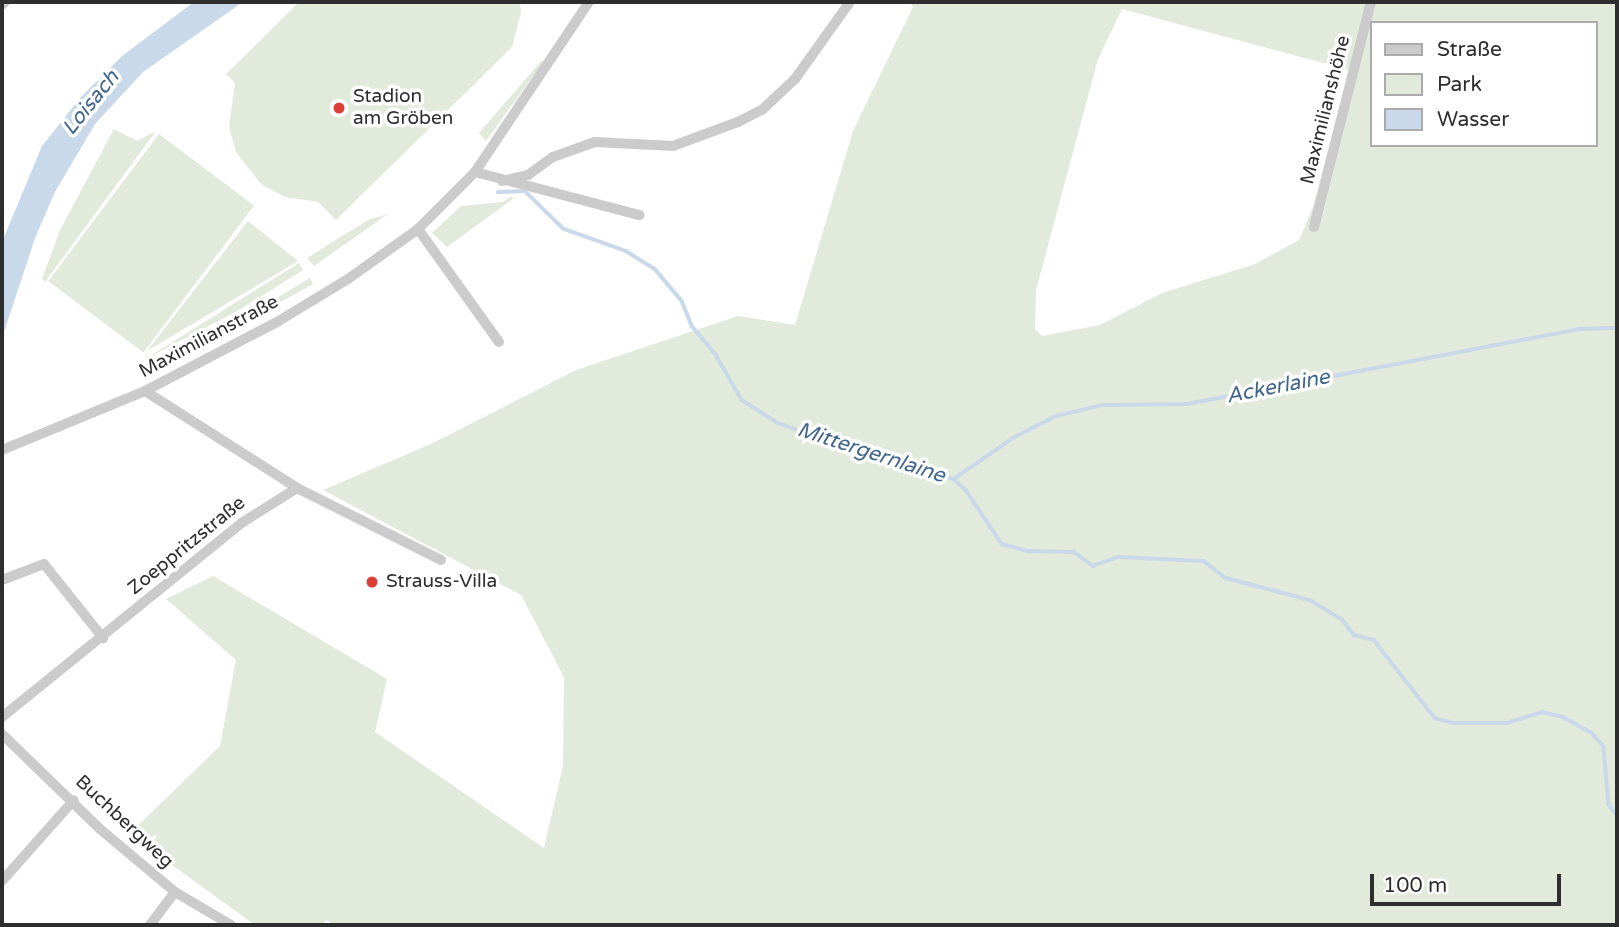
<!DOCTYPE html>
<html>
<head>
<meta charset="utf-8">
<style>
  body { margin:0 }
  #map { position:relative; width:1619px; height:927px; overflow:hidden; background:#fff; font-family:"Varela Round",sans-serif }
  div>[style] { position:absolute }
  .green>* { inset:0; background:#e2eadc; transform-origin:0 0 }
  .water>* { inset:0; background:#c9d9e9 }
  .stream>* { height:3.5px; margin:-1.75px; padding:0 1.75px; transform-origin:1.75px; border-radius:1.75px; background:#c9d9e9 }
  .minor>* { height:10px; margin:-5px; padding:0 5px; transform-origin:5px; border-radius:5px; background:#cbcbcb }
  .dots>* { width:19px; height:19px; translate:-50% -50%; box-sizing:border-box; border:4px solid #fff; border-radius:50% }
  span { translate:-50% -50%; white-space:nowrap; text-align:center; line-height:1.15; -webkit-text-stroke:7px #fff; paint-order:stroke }
  .poi-label { font-size:19px; color:#2e2e2e }
  .left { translate:0 -50%; text-align:left }
  .street-label { font-size:19px; color:#2e2e2e }
  .water-label { font-size:21px; color:#40668b; font-style:italic }
  .frame { position:absolute; inset:0; border:4px solid #2e2e2e; pointer-events:none }
  .legend { position:absolute; left:1370px; top:21px; width:228px; height:126px; box-sizing:border-box; background:#fff; border:2px solid #ababab; margin:0; padding:9px 12px; list-style:none; font-size:21px; color:#2e2e2e }
  .legend li { display:flex; align-items:center; gap:14px; height:35px }
  .legend b { width:35px; border:2px solid #ababab }
  .scale { position:absolute; left:1370px; top:874px; width:191px; height:32px; box-sizing:border-box; border:4px solid #2e2e2e; border-top:0; padding-left:9px; font-size:21px; line-height:24px; white-space:nowrap; color:#2e2e2e; -webkit-text-stroke:5px #fff; paint-order:stroke }
</style>
</head>
<body>
<div id="map">
  <div class="green">
    <div style="clip-path:polygon(299px 2px,520px 2px,521px 12px,512px 47px,336px 220px,318px 202px,285px 197px,261px 184px,236px 152px,229px 127px,235px 83px,226px 74px)"></div>
    <div style="clip-path:polygon(evenodd,910px 2px,1617px 2px,1617px 925px,335px 925px,326px 920px,322px 925px,255px 925px,129px 834px,220px 746px,236px 660px,166px 599px,213px 576px,387px 679px,375px 732px,544px 848px,563px 766px,564px 677px,521px 595px,323px 490px,433px 443px,576px 370px,738px 316px,795px 325px,853px 131px,913px 7px,910px 2px,1122px 9px,1349px 70px,1313px 207px,1299px 240px,1255px 264px,1162px 293px,1100px 325px,1042px 336px,1035px 329px,1036px 290px,1098px 59px,1122px 9px,910px 2px,1372px 23px,1596px 23px,1596px 145px,1372px 145px,1372px 23px)"></div>
    <div style="clip-path:polygon(542px 60px,543px 62px,486px 141px,479px 133px)"></div>
    <div style="clip-path:polygon(114px 129px,137px 141px,156px 131px,45px 282px,42px 279px,60px 230px)"></div>
    <div style="left:159px;top:134px;width:119px;height:184px;rotate:37deg"></div>
    <div style="clip-path:polygon(510px 197px,514px 198px,447px 247px,432px 233px,461px 206px,503px 202px)"></div>
    <div style="clip-path:polygon(388px 214px,314px 266px,307px 258px,368px 220px)"></div>
    <div style="clip-path:polygon(248px 221px,298px 261px,147px 351px)"></div>
    <div style="clip-path:polygon(299px 263px,303px 270px,239px 310px,142px 361px)"></div>
    <div style="clip-path:polygon(310px 278px,313px 284px,187px 354px,186px 352px)"></div>
  </div>
  <div class="water">
    <div style="clip-path:polygon(194px 2px,243px 2px,143px 72px,95px 124px,55px 192px,35px 238px,2px 338px,2px 242px,42px 146px,81px 97px,122px 56px)"></div>
  </div>
  <div class="stream">
    <div style="left:498px;top:192px;width:27px;rotate:-2deg"></div>
    <div style="left:525px;top:191px;width:54px;rotate:44.3deg"></div>
    <div style="left:564px;top:229px;width:66px;rotate:19.5deg"></div>
    <div style="left:626px;top:251px;width:34px;rotate:32deg"></div>
    <div style="left:655px;top:269px;width:42px;rotate:49.8deg"></div>
    <div style="left:682px;top:301px;width:27px;rotate:68deg"></div>
    <div style="left:692px;top:326px;width:38px;rotate:50deg"></div>
    <div style="left:716px;top:355px;width:52px;rotate:60deg"></div>
    <div style="left:742px;top:400px;width:43px;rotate:32.6deg"></div>
    <div style="left:778px;top:423px;width:95px;rotate:20.3deg"></div>
    <div style="left:867px;top:456px;width:90px;rotate:14.8deg"></div>
    <div style="left:954px;top:479px;width:16px;rotate:43deg"></div>
    <div style="left:966px;top:490px;width:65px;rotate:56.3deg"></div>
    <div style="left:1002px;top:544px;width:28px;rotate:15deg"></div>
    <div style="left:1029px;top:551px;width:45px;rotate:1.3deg"></div>
    <div style="left:1074px;top:552px;width:24px;rotate:36deg"></div>
    <div style="left:1093px;top:566px;width:27px;rotate:-20deg"></div>
    <div style="left:1118px;top:557px;width:86px;rotate:2.7deg"></div>
    <div style="left:1204px;top:561px;width:28px;rotate:38deg"></div>
    <div style="left:1226px;top:578px;width:87px;rotate:14.7deg"></div>
    <div style="left:1310px;top:600px;width:37px;rotate:31deg"></div>
    <div style="left:1342px;top:619px;width:20px;rotate:53deg"></div>
    <div style="left:1354px;top:635px;width:21px;rotate:14deg"></div>
    <div style="left:1374px;top:640px;width:99px;rotate:52deg"></div>
    <div style="left:1435px;top:718px;width:20px;rotate:15deg"></div>
    <div style="left:1454px;top:723px;width:53px"></div>
    <div style="left:1507px;top:723px;width:37px;rotate:-17deg"></div>
    <div style="left:1542px;top:712px;width:22px;rotate:13deg"></div>
    <div style="left:1563px;top:717px;width:33px;rotate:29deg"></div>
    <div style="left:1592px;top:733px;width:18px;rotate:49deg"></div>
    <div style="left:1604px;top:747px;width:58px;rotate:85.1deg"></div>
    <div style="left:1609px;top:805px;width:13px;rotate:51deg"></div>
    <div style="left:954px;top:479px;width:72px;rotate:-34.8deg"></div>
    <div style="left:1013px;top:438px;width:48px;rotate:-27.1deg"></div>
    <div style="left:1056px;top:416px;width:48px;rotate:-13.2deg"></div>
    <div style="left:1103px;top:405px;width:84px;rotate:-0.7deg"></div>
    <div style="left:1187px;top:404px;width:401px;rotate:-10.8deg"></div>
    <div style="left:1581px;top:329px;width:36px;rotate:-2deg"></div>
  </div>
  <div class="minor">
    <div style="left:2px;top:5px;width:4px;rotate:-45deg"></div>
    <div style="left:475px;top:172px;width:170px;rotate:14.7deg"></div>
    <div style="left:502px;top:181px;width:27px;rotate:-13deg"></div>
    <div style="left:528px;top:175px;width:31px;rotate:-36deg"></div>
    <div style="left:553px;top:157px;width:45px;rotate:-19.7deg"></div>
    <div style="left:595px;top:142px;width:78px;rotate:2.9deg"></div>
    <div style="left:673px;top:146px;width:69px;rotate:-20.3deg"></div>
    <div style="left:738px;top:122px;width:28px;rotate:-27deg"></div>
    <div style="left:763px;top:109px;width:44px;rotate:-43.2deg"></div>
    <div style="left:795px;top:79px;width:95px;rotate:-54.5deg"></div>
    <div style="left:1314px;top:227px;width:232px;rotate:-75.8deg"></div>
    <div style="left:418px;top:229px;width:139px;rotate:54.4deg"></div>
    <div style="left:145px;top:391px;width:180px;rotate:32.5deg"></div>
    <div style="left:297px;top:488px;width:161px;rotate:26.6deg"></div>
    <div style="left:2px;top:450px;width:155px;rotate:-22.4deg"></div>
    <div style="left:145px;top:391px;width:149px;rotate:-27.6deg"></div>
    <div style="left:277px;top:322px;width:83px;rotate:-31.2deg"></div>
    <div style="left:348px;top:279px;width:86px;rotate:-35.5deg"></div>
    <div style="left:418px;top:229px;width:81px;rotate:-45deg"></div>
    <div style="left:475px;top:172px;width:205px;rotate:-56.2deg"></div>
    <div style="left:2px;top:580px;width:45px;rotate:-20.9deg"></div>
    <div style="left:44px;top:564px;width:95px;rotate:51.4deg"></div>
    <div style="left:2px;top:717px;width:310px;rotate:-39deg"></div>
    <div style="left:243px;top:522px;width:64px;rotate:-32.2deg"></div>
    <div style="left:2px;top:734px;width:136px;rotate:44.1deg"></div>
    <div style="left:100px;top:829px;width:98px;rotate:40deg"></div>
    <div style="left:175px;top:892px;width:65px;rotate:30.5deg"></div>
    <div style="left:2px;top:881px;width:108px;rotate:-48.4deg"></div>
    <div style="left:150px;top:925px;width:41px;rotate:-52.9deg"></div>
  </div>
  <div class="dots">
    <div style="left:339px;top:108px;background:#dc3e38"></div>
    <div style="left:372px;top:582px;background:#dc3e38"></div>
  </div>
  <div class="poi-label">
    <span class="left" style="left:353px;top:108px">Stadion<br>am Gröben</span>
    <span class="left" style="left:386px;top:582px">Strauss-Villa</span>
  </div>
  <div class="street-label">
    <span style="left:1326px;top:110px;rotate:-76deg">Maximilianshöhe</span>
    <span style="left:209px;top:337px;rotate:-28deg">Maximilianstraße</span>
    <span style="left:187px;top:546px;rotate:-39deg">Zoeppritzstraße</span>
    <span style="left:124px;top:822px;rotate:43deg">Buchbergweg</span>
  </div>
  <div class="water-label">
    <span style="left:91px;top:103px;rotate:-51deg">Loisach</span>
    <span style="left:1278px;top:387px;rotate:-11deg">Ackerlaine</span>
    <span style="left:871px;top:453px;rotate:18deg">Mittergernlaine</span>
  </div>
  <div class="frame"></div>
  <ul class="legend">
  <li><b style="height:9px;background:#cbcbcb"></b>Straße</li>
  <li><b style="height:19px;background:#e2eadc"></b>Park</li>
  <li><b style="height:19px;background:#c9d9e9"></b>Wasser</li>
  </ul>
  <div class="scale">100 m</div>
</div>
</body>
</html>
